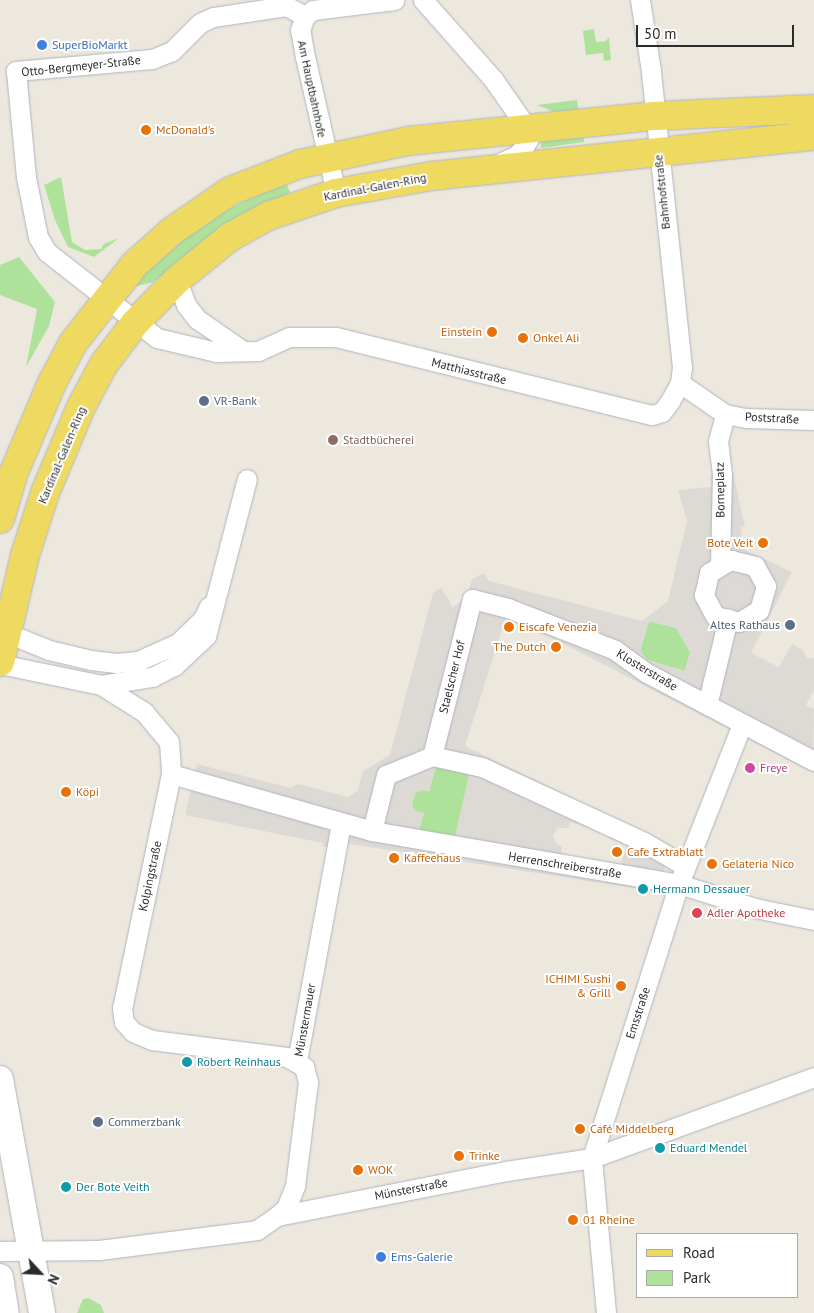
<!DOCTYPE html>
<html>
<head>
<meta charset="utf-8">
<style>
  body { margin:0 }
  #map { position:relative; width:814px; height:1313px; overflow:hidden; background:#ede8de; font-family:"PT Sans",sans-serif }
  div>[style] { position:absolute }
  .green>* { inset:0; background:#aee29b }
  .plaza>* { inset:0; background:#dddad5 }
  .roads { filter:drop-shadow(0 0 1px #b1b3bf) drop-shadow(0 0 1px #b1b3bf) }
  .street>* { height:19px; margin:-9.5px; padding:0 9.5px; transform-origin:9.5px; border-radius:9.5px; background:#fff }
  .secondary>* { height:26px; margin:-13px; padding:0 13px; transform-origin:13px; border-radius:13px; background:#fff }
  .primary>* { height:28px; margin:-14px; padding:0 14px; transform-origin:14px; border-radius:14px; background:#efda61 }
  .dots>* { width:14px; height:14px; translate:-50% -50%; box-sizing:border-box; border:2px solid #fff; border-radius:50% }
  span { translate:-50% -50%; white-space:nowrap; text-align:center; line-height:1.15; -webkit-text-stroke:4px #fff; paint-order:stroke }
  .shop-label { font-size:12px; color:#366cbe }
  .left { translate:0 -50%; text-align:left }
  .street-label { font-size:12px; color:#2b2b2b }
  .food-label { font-size:12px; color:#c56008 }
  .right { translate:-100% -50%; text-align:right }
  .service-label { font-size:12px; color:#4e5e75 }
  .education-label { font-size:12px; color:#785e54 }
  .hotel-label { font-size:12px; color:#b23c85 }
  .culture-label { font-size:12px; color:#0d838f }
  .health-label { font-size:12px; color:#be3a42 }
  .legend { position:absolute; left:636px; top:1233px; width:162px; height:65px; box-sizing:border-box; background:#fff; border:1px solid #aaa; margin:0; padding:6px 9px; list-style:none; font-size:15px; color:#2b2b2b }
  .legend li { display:flex; align-items:center; gap:10px; height:25px }
  .legend b { width:25px; border:1px solid #aaa }
  .north { position:absolute; left:15px; top:1248px; width:50px; height:50px; -webkit-text-stroke:4px #fff; paint-order:stroke; rotate:115deg; font-size:14px; font-weight:700; line-height:20px; text-align:center; color:#2b2b2b }
  .north::after { content:''; display:block; margin:auto; width:18px; height:22px; background:#2b2b2b; clip-path:polygon(50% 0,100% 100%,50% 72%,0 100%) }
  .scale { position:absolute; left:636px; top:25px; width:158px; height:22px; box-sizing:border-box; border:2px solid #2b2b2b; border-top:0; padding-left:6px; font-size:15px; line-height:18px; white-space:nowrap; color:#2b2b2b; -webkit-text-stroke:4px #fff; paint-order:stroke }
</style>
</head>
<body>
<div id="map">
  <div class="green">
    <div style="clip-path:polygon(594px 29px,596px 42px,606px 41px,609px 37px,611px 60px,604px 61px,603px 53px,586px 55px,583px 31px)"></div>
    <div style="clip-path:polygon(577px 100px,578px 110px,555px 112px,537px 105px)"></div>
    <div style="clip-path:polygon(583px 133px,584px 142px,541px 148px,541px 143px,549px 136px)"></div>
    <div style="clip-path:polygon(61px 177px,72px 242px,85px 250px,101px 249px,104px 244px,119px 238px,94px 257px,68px 247px,55px 220px,44px 185px)"></div>
    <div style="clip-path:polygon(285px 181px,290px 192px,226px 226px,153px 282px,133px 287px,133px 282px,199px 224px)"></div>
    <div style="clip-path:polygon(19px 257px,55px 302px,49px 326px,26px 367px,37px 309px,0 295px,0 265px)"></div>
    <div style="clip-path:polygon(649px 621px,676px 628px,690px 652px,685px 671px,647px 660px,640px 651px)"></div>
    <div style="clip-path:polygon(436px 766px,470px 774px,455px 837px,419px 831px,412px 804px,415px 793px,421px 790px,429px 791px)"></div>
    <div style="clip-path:polygon(88px 1298px,101px 1305px,104px 1313px,77px 1313px,83px 1299px)"></div>
  </div>
  <div class="plaza">
    <div style="clip-path:polygon(evenodd,733px 472px,745px 527px,741px 527px,743px 549px,792px 572px,751px 653px,779px 667px,792px 644px,803px 650px,807px 659px,814px 658px,814px 690px,806px 705px,814px 709px,813px 773px,570px 647px,506px 617px,465px 746px,636px 829px,672px 852px,654px 891px,343px 843px,329px 848px,322px 846px,323px 843px,185px 815px,197px 764px,291px 788px,298px 784px,348px 797px,358px 790px,363px 771px,390px 755px,433px 593px,441px 588px,453px 607px,467px 597px,472px 579px,484px 573px,489px 581px,642px 621px,668px 601px,687px 521px,678px 490px,712px 487px,710px 476px,733px 472px,649px 621px,676px 628px,690px 652px,685px 671px,647px 660px,640px 651px,649px 621px,733px 472px,436px 766px,469px 774px,455px 837px,419px 831px,424px 813px,415px 811px,412px 804px,415px 793px,422px 790px,429px 791px,436px 766px,733px 472px,570px 822px,609px 834px,608px 838px,627px 845px,620px 867px,599px 865px,561px 853px,562px 847px,556px 843px,553px 835px,558px 828px,568px 828px,570px 822px)"></div>
  </div>
  <div class="roads">
    <div class="street">
      <div style="left:423px;top:0;width:106px;rotate:48.5deg"></div>
      <div style="left:493px;top:79px;width:60px;rotate:55.2deg"></div>
      <div style="left:527px;top:128px;width:12px;rotate:85deg"></div>
      <div style="left:528px;top:140px;width:8px;rotate:120deg"></div>
      <div style="left:524px;top:147px;width:11px;rotate:131deg"></div>
      <div style="left:517px;top:155px;width:23px;rotate:155deg"></div>
      <div style="left:305px;top:16px;width:21px;rotate:-152deg"></div>
      <div style="left:286px;top:6px;width:74px;rotate:171.4deg"></div>
      <div style="left:213px;top:17px;width:14px;rotate:155deg"></div>
      <div style="left:200px;top:23px;width:40px;rotate:135deg"></div>
      <div style="left:172px;top:51px;width:22px;rotate:158deg"></div>
      <div style="left:152px;top:59px;width:137px;rotate:175deg"></div>
      <div style="left:16px;top:71px;width:106px;rotate:84.6deg"></div>
      <div style="left:26px;top:177px;width:61px;rotate:78.7deg"></div>
      <div style="left:38px;top:237px;width:17px;rotate:59deg"></div>
      <div style="left:47px;top:252px;width:140px;rotate:38deg"></div>
      <div style="left:157px;top:338px;width:61px;rotate:13.3deg"></div>
      <div style="left:216px;top:352px;width:42px;rotate:-1.4deg"></div>
      <div style="left:258px;top:351px;width:34px;rotate:-24deg"></div>
      <div style="left:289px;top:337px;width:47px"></div>
      <div style="left:336px;top:337px;width:325px;rotate:13.9deg"></div>
      <div style="left:652px;top:415px;width:10px;rotate:-17deg"></div>
      <div style="left:662px;top:412px;width:14px;rotate:-54deg"></div>
      <div style="left:670px;top:401px;width:21px;rotate:-61deg"></div>
      <div style="left:680px;top:383px;width:16px;rotate:-83deg"></div>
      <div style="left:682px;top:367px;width:298px;rotate:-96deg"></div>
      <div style="left:651px;top:71px;width:72px;rotate:-98.8deg"></div>
      <div style="left:336px;top:193px;width:139px;rotate:-102.8deg"></div>
      <div style="left:305px;top:57px;width:27px;rotate:-100deg"></div>
      <div style="left:300px;top:30px;width:15px;rotate:-70deg"></div>
      <div style="left:305px;top:16px;width:10px;rotate:-37deg"></div>
      <div style="left:313px;top:10px;width:82px;rotate:-7deg"></div>
      <div style="left:177px;top:280px;width:27px;rotate:70deg"></div>
      <div style="left:186px;top:305px;width:18px;rotate:52deg"></div>
      <div style="left:197px;top:319px;width:55px;rotate:34.6deg"></div>
      <div style="left:680px;top:383px;width:55px;rotate:34.6deg"></div>
      <div style="left:725px;top:414px;width:21px;rotate:11deg"></div>
      <div style="left:746px;top:418px;width:68px;rotate:1.7deg"></div>
      <div style="left:720px;top:566px;width:13px;rotate:-29deg"></div>
      <div style="left:731px;top:560px;width:25px;rotate:14deg"></div>
      <div style="left:755px;top:566px;width:23px;rotate:61deg"></div>
      <div style="left:766px;top:586px;width:25px;rotate:106deg"></div>
      <div style="left:759px;top:610px;width:23px;rotate:149deg"></div>
      <div style="left:739px;top:622px;width:11px;rotate:-165deg"></div>
      <div style="left:7px;top:633px;width:45px;rotate:22deg"></div>
      <div style="left:49px;top:650px;width:43px;rotate:13.4deg"></div>
      <div style="left:91px;top:660px;width:25px;rotate:7deg"></div>
      <div style="left:116px;top:663px;width:22px;rotate:-5deg"></div>
      <div style="left:138px;top:661px;width:44px;rotate:-24.2deg"></div>
      <div style="left:178px;top:643px;width:35px;rotate:-44deg"></div>
      <div style="left:203px;top:619px;width:14px;rotate:-65deg"></div>
      <div style="left:0;top:664px;width:103px;rotate:11.7deg"></div>
      <div style="left:101px;top:685px;width:51px;rotate:32.1deg"></div>
      <div style="left:144px;top:712px;width:39px;rotate:50deg"></div>
      <div style="left:169px;top:742px;width:32px;rotate:86deg"></div>
      <div style="left:171px;top:774px;width:239px;rotate:101.8deg"></div>
      <div style="left:122px;top:1008px;width:14px;rotate:82deg"></div>
      <div style="left:124px;top:1022px;width:13px;rotate:48deg"></div>
      <div style="left:133px;top:1032px;width:21px;rotate:23deg"></div>
      <div style="left:152px;top:1040px;width:136px;rotate:7.2deg"></div>
      <div style="left:287px;top:1057px;width:20px;rotate:30deg"></div>
      <div style="left:304px;top:1067px;width:16px;rotate:75deg"></div>
      <div style="left:308px;top:1082px;width:105px;rotate:97.1deg"></div>
      <div style="left:295px;top:1186px;width:24px;rotate:112deg"></div>
      <div style="left:286px;top:1208px;width:12px;rotate:138deg"></div>
      <div style="left:101px;top:685px;width:52px;rotate:-8.9deg"></div>
      <div style="left:152px;top:677px;width:25px;rotate:-27deg"></div>
      <div style="left:174px;top:666px;width:44px;rotate:-43.2deg"></div>
      <div style="left:206px;top:636px;width:162px;rotate:-75.4deg"></div>
      <div style="left:707px;top:705px;width:89px;rotate:-76.3deg"></div>
      <div style="left:728px;top:619px;width:13px;rotate:-167deg"></div>
      <div style="left:715px;top:616px;width:24px;rotate:-118deg"></div>
      <div style="left:704px;top:595px;width:23px;rotate:-77deg"></div>
      <div style="left:709px;top:573px;width:13px;rotate:-32deg"></div>
      <div style="left:720px;top:566px;width:92px;rotate:-88.8deg"></div>
      <div style="left:722px;top:474px;width:33px;rotate:-97deg"></div>
      <div style="left:718px;top:441px;width:28px;rotate:-75deg"></div>
      <div style="left:432px;top:756px;width:162px;rotate:-75.7deg"></div>
      <div style="left:472px;top:599px;width:37px;rotate:14deg"></div>
      <div style="left:508px;top:608px;width:115px;rotate:21.4deg"></div>
      <div style="left:615px;top:650px;width:39px;rotate:36deg"></div>
      <div style="left:647px;top:673px;width:189px;rotate:27.8deg"></div>
      <div style="left:171px;top:774px;width:209px;rotate:15.8deg"></div>
      <div style="left:372px;top:831px;width:312px;rotate:9.8deg"></div>
      <div style="left:679px;top:884px;width:80px;rotate:17.5deg"></div>
      <div style="left:755px;top:908px;width:60px;rotate:11.5deg"></div>
      <div style="left:372px;top:831px;width:58px;rotate:-76deg"></div>
      <div style="left:386px;top:775px;width:50px;rotate:-22.4deg"></div>
      <div style="left:432px;top:756px;width:51px;rotate:12.4deg"></div>
      <div style="left:482px;top:767px;width:179px;rotate:24.8deg"></div>
      <div style="left:644px;top:842px;width:48px;rotate:30.3deg"></div>
      <div style="left:297px;top:1061px;width:242px;rotate:-79.5deg"></div>
      <div style="left:0;top:1251px;width:99px;rotate:-0.6deg"></div>
      <div style="left:99px;top:1250px;width:159px;rotate:-7.2deg"></div>
      <div style="left:257px;top:1230px;width:24px;rotate:-35deg"></div>
      <div style="left:277px;top:1216px;width:233px;rotate:-11.1deg"></div>
      <div style="left:506px;top:1171px;width:87px;rotate:-8.6deg"></div>
      <div style="left:592px;top:1158px;width:236px;rotate:-20deg"></div>
      <div style="left:606px;top:1313px;width:156px;rotate:-95.2deg"></div>
      <div style="left:592px;top:1158px;width:287px;rotate:-72.4deg"></div>
      <div style="left:679px;top:884px;width:172px;rotate:-68.5deg"></div>
    </div>
    <div class="secondary">
      <div style="left:0;top:1079px;width:238px;rotate:79.8deg"></div>
      <div style="left:0;top:1277px;width:36px;rotate:81deg"></div>
    </div>
    <div class="primary">
      <div style="left:0;top:519px;width:49px;rotate:-73.4deg"></div>
      <div style="left:14px;top:472px;width:97px;rotate:-66.9deg"></div>
      <div style="left:52px;top:383px;width:45px;rotate:-62.3deg"></div>
      <div style="left:73px;top:343px;width:100px;rotate:-51.9deg"></div>
      <div style="left:135px;top:264px;width:50px;rotate:-41.7deg"></div>
      <div style="left:172px;top:231px;width:70px;rotate:-34.6deg"></div>
      <div style="left:230px;top:191px;width:75px;rotate:-21.1deg"></div>
      <div style="left:300px;top:164px;width:110px;rotate:-12deg"></div>
      <div style="left:408px;top:141px;width:248px;rotate:-5.8deg"></div>
      <div style="left:655px;top:116px;width:159px;rotate:-2.5deg"></div>
      <div style="left:0;top:662px;width:110px;rotate:-76.8deg"></div>
      <div style="left:25px;top:555px;width:65px;rotate:-72.1deg"></div>
      <div style="left:45px;top:493px;width:93px;rotate:-67.3deg"></div>
      <div style="left:81px;top:407px;width:49px;rotate:-61.9deg"></div>
      <div style="left:104px;top:364px;width:51px;rotate:-52.9deg"></div>
      <div style="left:135px;top:323px;width:60px;rotate:-45.7deg"></div>
      <div style="left:177px;top:280px;width:68px;rotate:-39.1deg"></div>
      <div style="left:230px;top:237px;width:43px;rotate:-28.9deg"></div>
      <div style="left:268px;top:216px;width:72px;rotate:-18.7deg"></div>
      <div style="left:336px;top:193px;width:97px;rotate:-10.1deg"></div>
      <div style="left:431px;top:176px;width:385px;rotate:-6deg"></div>
    </div>
  </div>
  <div class="dots">
    <div style="left:42px;top:45px;background:#3f7fe0"></div>
    <div style="left:146px;top:130px;background:#e8710a"></div>
    <div style="left:492px;top:332px;background:#e8710a"></div>
    <div style="left:523px;top:338px;background:#e8710a"></div>
    <div style="left:204px;top:401px;background:#5c6f8a"></div>
    <div style="left:333px;top:440px;background:#8d6e63"></div>
    <div style="left:763px;top:543px;background:#e8710a"></div>
    <div style="left:790px;top:625px;background:#5c6f8a"></div>
    <div style="left:509px;top:627px;background:#e8710a"></div>
    <div style="left:556px;top:647px;background:#e8710a"></div>
    <div style="left:750px;top:768px;background:#d1479c"></div>
    <div style="left:66px;top:792px;background:#e8710a"></div>
    <div style="left:617px;top:852px;background:#e8710a"></div>
    <div style="left:394px;top:858px;background:#e8710a"></div>
    <div style="left:712px;top:864px;background:#e8710a"></div>
    <div style="left:643px;top:889px;background:#0f9aa8"></div>
    <div style="left:697px;top:913px;background:#e0444e"></div>
    <div style="left:621px;top:986px;background:#e8710a"></div>
    <div style="left:187px;top:1062px;background:#0f9aa8"></div>
    <div style="left:98px;top:1122px;background:#5c6f8a"></div>
    <div style="left:580px;top:1129px;background:#e8710a"></div>
    <div style="left:660px;top:1148px;background:#0f9aa8"></div>
    <div style="left:459px;top:1156px;background:#e8710a"></div>
    <div style="left:358px;top:1170px;background:#e8710a"></div>
    <div style="left:66px;top:1187px;background:#0f9aa8"></div>
    <div style="left:573px;top:1220px;background:#e8710a"></div>
    <div style="left:381px;top:1257px;background:#3f7fe0"></div>
  </div>
  <div class="shop-label">
    <span class="left" style="left:52px;top:45px">SuperBioMarkt</span>
    <span class="left" style="left:391px;top:1257px">Ems-Galerie</span>
  </div>
  <div class="street-label">
    <span style="left:81px;top:66px;rotate:-6deg">Otto-Bergmeyer-Straße</span>
    <span style="left:312px;top:89px;rotate:78deg">Am Hauptbahnhofe</span>
    <span style="left:375px;top:187px;rotate:-11deg">Kardinal-Galen-Ring</span>
    <span style="left:662px;top:192px;rotate:-96deg">Bahnhofstraße</span>
    <span style="left:469px;top:371px;rotate:14deg">Matthiasstraße</span>
    <span style="left:772px;top:418px;rotate:3deg">Poststraße</span>
    <span style="left:62px;top:455px;rotate:-67deg">Kardinal-Galen-Ring</span>
    <span style="left:720px;top:490px;rotate:-91deg">Borneplatz</span>
    <span style="left:647px;top:670px;rotate:31deg">Klosterstraße</span>
    <span style="left:452px;top:677px;rotate:-76deg">Staelscher Hof</span>
    <span style="left:565px;top:865px;rotate:9deg">Herrenschreiberstraße</span>
    <span style="left:150px;top:876px;rotate:-78deg">Kolpingstraße</span>
    <span style="left:638px;top:1013px;rotate:-72deg">Emsstraße</span>
    <span style="left:305px;top:1020px;rotate:-80deg">Münstermauer</span>
    <span style="left:411px;top:1189px;rotate:-11deg">Münsterstraße</span>
  </div>
  <div class="food-label">
    <span class="left" style="left:156px;top:130px">McDonald's</span>
    <span class="right" style="left:482px;top:332px">Einstein</span>
    <span class="left" style="left:533px;top:338px">Onkel Ali</span>
    <span class="right" style="left:753px;top:543px">Bote Veit</span>
    <span class="left" style="left:519px;top:627px">Eiscafe Venezia</span>
    <span class="right" style="left:546px;top:647px">The Dutch</span>
    <span class="left" style="left:76px;top:792px">Köpi</span>
    <span class="left" style="left:627px;top:852px">Cafe Extrablatt</span>
    <span class="left" style="left:404px;top:858px">Kaffeehaus</span>
    <span class="left" style="left:722px;top:864px">Gelateria Nico</span>
    <span class="right" style="left:611px;top:986px">ICHIMI Sushi<br>&amp; Grill</span>
    <span class="left" style="left:590px;top:1129px">Café Middelberg</span>
    <span class="left" style="left:469px;top:1156px">Trinke</span>
    <span class="left" style="left:368px;top:1170px">WOK</span>
    <span class="left" style="left:583px;top:1220px">01 Rheine</span>
  </div>
  <div class="service-label">
    <span class="left" style="left:214px;top:401px">VR-Bank</span>
    <span class="right" style="left:780px;top:625px">Altes Rathaus</span>
    <span class="left" style="left:108px;top:1122px">Commerzbank</span>
  </div>
  <div class="education-label">
    <span class="left" style="left:343px;top:440px">Stadtbücherei</span>
  </div>
  <div class="hotel-label">
    <span class="left" style="left:760px;top:768px">Freye</span>
  </div>
  <div class="culture-label">
    <span class="left" style="left:653px;top:889px">Hermann Dessauer</span>
    <span class="left" style="left:197px;top:1062px">Robert Reinhaus</span>
    <span class="left" style="left:670px;top:1148px">Eduard Mendel</span>
    <span class="left" style="left:76px;top:1187px">Der Bote Veith</span>
  </div>
  <div class="health-label">
    <span class="left" style="left:707px;top:913px">Adler Apotheke</span>
  </div>
  <ul class="legend">
  <li><b style="height:6px;background:#efda61"></b>Road</li>
  <li><b style="height:14px;background:#aee29b"></b>Park</li>
  </ul>
  <div class="north">N</div>
  <div class="scale">50 m</div>
</div>
</body>
</html>
